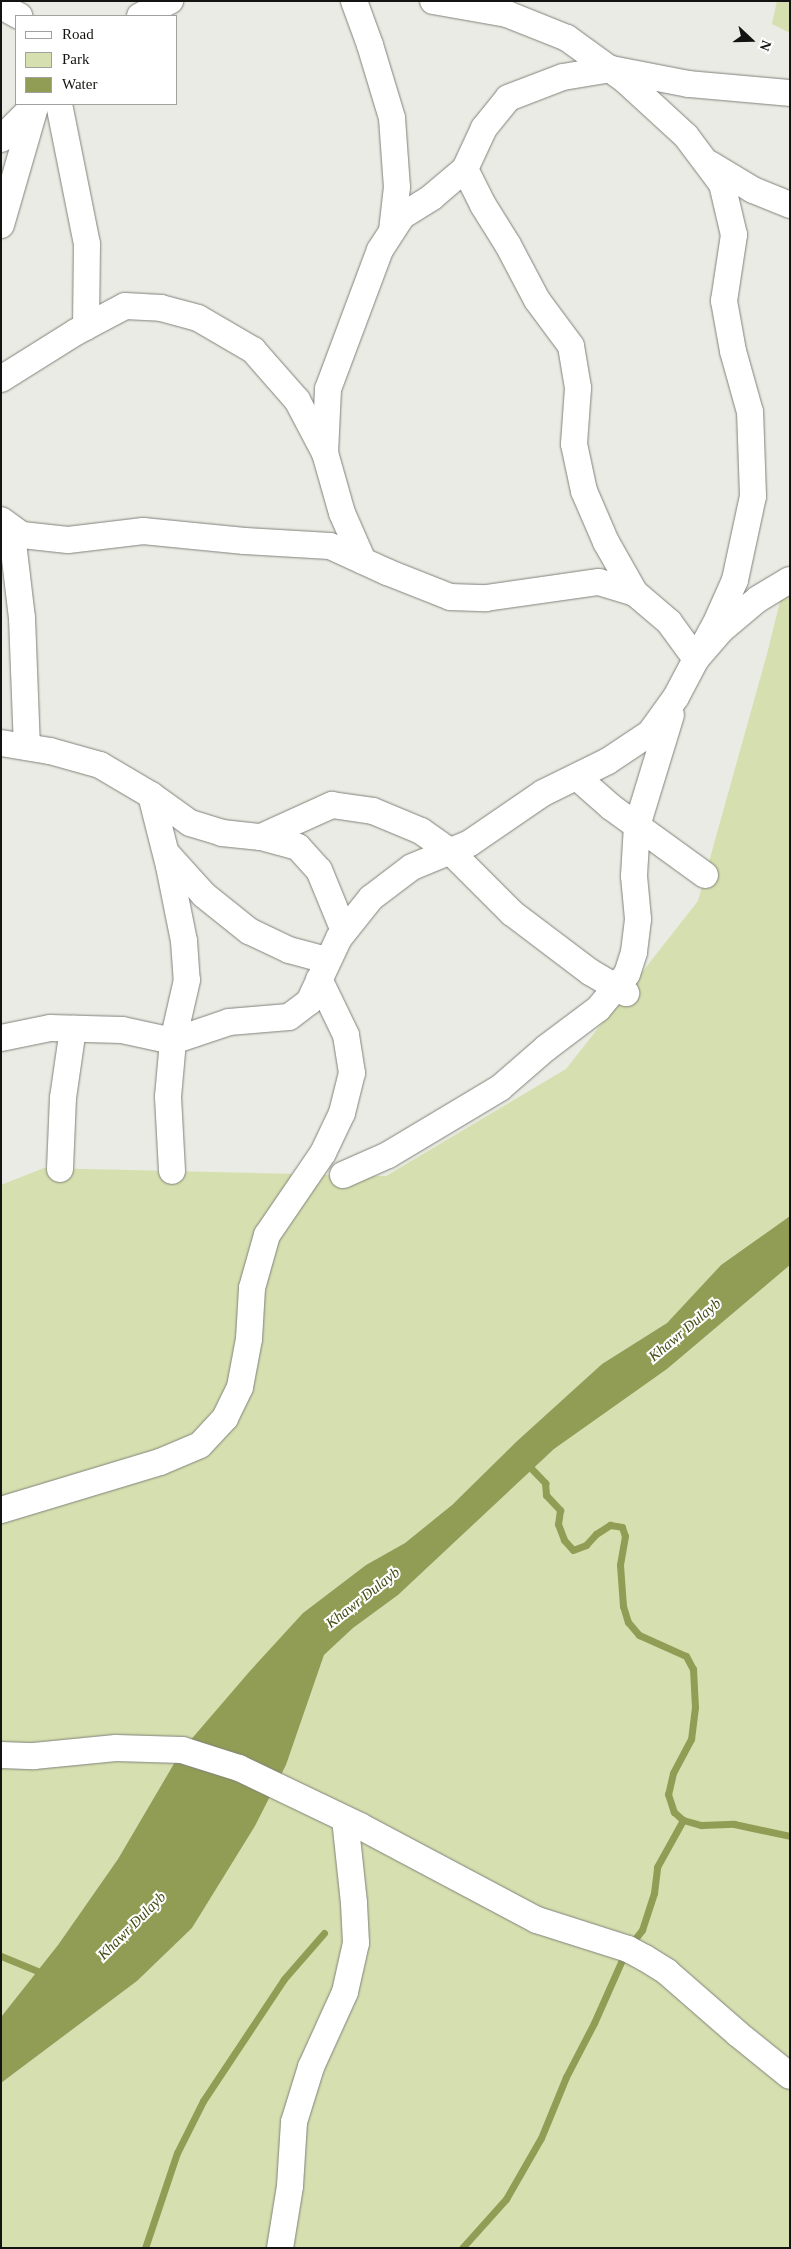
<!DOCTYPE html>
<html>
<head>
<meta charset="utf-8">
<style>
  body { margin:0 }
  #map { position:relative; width:791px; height:2249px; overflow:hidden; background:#eaebe4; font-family:"Times New Roman",serif }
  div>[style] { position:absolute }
  .green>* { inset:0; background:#d6dfaf }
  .water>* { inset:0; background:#919d55 }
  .stream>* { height:7px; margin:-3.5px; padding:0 3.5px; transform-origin:3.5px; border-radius:3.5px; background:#919d55 }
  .roads { filter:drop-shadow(0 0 1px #81827b) drop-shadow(0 0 1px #81827b) }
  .minor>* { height:26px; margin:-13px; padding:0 13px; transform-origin:13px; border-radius:13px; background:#fff }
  span { translate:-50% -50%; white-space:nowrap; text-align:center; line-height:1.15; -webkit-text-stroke:4px #fff; paint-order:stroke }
  .water-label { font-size:15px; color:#434b14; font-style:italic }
  .frame { position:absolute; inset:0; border:2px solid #131411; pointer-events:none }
  .legend { position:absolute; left:15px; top:15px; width:162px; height:90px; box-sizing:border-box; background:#fff; border:1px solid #a1a1a0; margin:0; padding:6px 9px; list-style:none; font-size:15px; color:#131411 }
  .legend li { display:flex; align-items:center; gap:10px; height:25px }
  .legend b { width:25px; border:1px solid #a1a1a0 }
  .north { position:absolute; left:726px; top:15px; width:50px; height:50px; -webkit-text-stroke:4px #fff; paint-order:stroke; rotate:111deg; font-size:14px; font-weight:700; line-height:20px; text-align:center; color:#131411 }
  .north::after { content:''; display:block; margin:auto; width:18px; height:22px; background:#131411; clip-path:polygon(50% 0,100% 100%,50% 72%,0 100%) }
</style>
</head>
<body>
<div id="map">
  <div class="green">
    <div style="clip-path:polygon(777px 1px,790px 1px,790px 33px,772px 24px)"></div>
    <div style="clip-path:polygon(790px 561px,790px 1216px,721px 1265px,667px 1323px,602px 1364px,516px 1442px,452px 1505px,405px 1543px,366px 1565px,303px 1613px,182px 1750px,118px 1859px,58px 1945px,1px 2017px,1px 1185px,44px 1168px,386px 1176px,566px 1069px,698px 901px,767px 654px)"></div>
    <div style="clip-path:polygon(790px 1265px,790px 2248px,1px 2248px,1px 2083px,137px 1981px,192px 1928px,255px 1826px,286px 1765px,324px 1655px,353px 1628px,398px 1595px,554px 1449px,667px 1369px)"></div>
  </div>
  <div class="water">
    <div style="clip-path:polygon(790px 1216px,790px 1265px,667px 1369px,554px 1449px,398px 1595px,353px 1628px,324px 1655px,286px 1765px,255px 1826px,192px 1928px,137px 1981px,1px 2083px,1px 2017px,58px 1945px,118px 1859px,182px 1750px,250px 1671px,303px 1613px,366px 1565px,405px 1543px,452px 1505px,516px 1442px,602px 1364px,667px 1323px,721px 1265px)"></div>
  </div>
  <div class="stream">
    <div style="left:526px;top:1463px;width:28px;rotate:46deg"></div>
    <div style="left:545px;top:1483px;width:12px;rotate:85deg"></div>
    <div style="left:546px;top:1495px;width:21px;rotate:47deg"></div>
    <div style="left:560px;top:1510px;width:14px;rotate:98deg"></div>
    <div style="left:558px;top:1524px;width:17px;rotate:69deg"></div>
    <div style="left:564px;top:1540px;width:13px;rotate:48deg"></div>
    <div style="left:573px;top:1550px;width:14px;rotate:-21deg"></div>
    <div style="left:586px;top:1545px;width:15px;rotate:-48deg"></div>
    <div style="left:596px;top:1534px;width:17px;rotate:-33deg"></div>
    <div style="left:610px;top:1525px;width:12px;rotate:9deg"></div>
    <div style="left:622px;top:1527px;width:9px;rotate:72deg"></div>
    <div style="left:625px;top:1536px;width:29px;rotate:100deg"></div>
    <div style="left:620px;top:1565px;width:41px;rotate:85.8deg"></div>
    <div style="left:623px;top:1606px;width:17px;rotate:73deg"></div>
    <div style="left:628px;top:1622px;width:17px;rotate:50deg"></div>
    <div style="left:639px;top:1635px;width:51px;rotate:24.1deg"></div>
    <div style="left:686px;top:1656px;width:15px;rotate:62deg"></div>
    <div style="left:693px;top:1669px;width:38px;rotate:87deg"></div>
    <div style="left:695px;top:1707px;width:32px;rotate:97deg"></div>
    <div style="left:691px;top:1739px;width:38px;rotate:118deg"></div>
    <div style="left:673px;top:1773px;width:22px;rotate:103deg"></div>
    <div style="left:668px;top:1794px;width:19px;rotate:72deg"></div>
    <div style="left:674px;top:1812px;width:12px;rotate:42deg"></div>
    <div style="left:683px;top:1820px;width:19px;rotate:16deg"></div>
    <div style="left:701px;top:1825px;width:33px;rotate:-2deg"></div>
    <div style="left:734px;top:1824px;width:57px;rotate:12.1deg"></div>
    <div style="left:631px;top:1944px;width:18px;rotate:-52deg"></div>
    <div style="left:642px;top:1930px;width:39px;rotate:-72deg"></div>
    <div style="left:654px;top:1893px;width:26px;rotate:-83deg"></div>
    <div style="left:657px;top:1867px;width:54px;rotate:-61deg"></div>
    <div style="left:1px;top:1956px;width:50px;rotate:22.4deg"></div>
    <div style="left:145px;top:2248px;width:100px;rotate:-71.4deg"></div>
    <div style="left:177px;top:2153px;width:58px;rotate:-63.4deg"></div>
    <div style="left:203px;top:2101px;width:146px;rotate:-56.4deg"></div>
    <div style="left:284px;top:1979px;width:61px;rotate:-49deg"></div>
    <div style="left:462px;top:2248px;width:66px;rotate:-48.1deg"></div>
    <div style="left:506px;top:2199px;width:70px;rotate:-60.2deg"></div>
    <div style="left:541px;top:2138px;width:66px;rotate:-67.7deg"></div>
    <div style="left:566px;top:2077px;width:61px;rotate:-62.6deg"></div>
    <div style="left:594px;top:2023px;width:77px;rotate:-66.1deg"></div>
  </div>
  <div class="roads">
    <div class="minor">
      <div style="left:354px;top:1px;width:47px;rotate:70deg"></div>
      <div style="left:370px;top:45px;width:76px;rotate:73.2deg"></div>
      <div style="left:392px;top:118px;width:69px;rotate:85.9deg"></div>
      <div style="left:397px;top:187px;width:44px;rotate:96.5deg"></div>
      <div style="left:1px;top:6px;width:21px;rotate:29deg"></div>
      <div style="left:140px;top:16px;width:34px;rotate:-27deg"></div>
      <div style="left:59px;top:104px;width:143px;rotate:78.7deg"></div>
      <div style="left:87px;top:244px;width:83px;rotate:90.7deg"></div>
      <div style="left:1px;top:139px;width:49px;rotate:-45deg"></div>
      <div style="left:710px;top:164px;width:50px;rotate:31.2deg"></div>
      <div style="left:753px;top:190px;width:40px;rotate:22deg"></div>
      <div style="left:465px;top:169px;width:40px;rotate:63.4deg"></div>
      <div style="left:483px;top:205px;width:47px;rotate:58deg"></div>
      <div style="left:508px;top:245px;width:62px;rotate:62.2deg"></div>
      <div style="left:537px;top:300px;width:57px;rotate:53.5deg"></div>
      <div style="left:571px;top:346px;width:43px;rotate:80.5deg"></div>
      <div style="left:578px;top:388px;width:56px;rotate:94.1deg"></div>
      <div style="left:574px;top:444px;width:48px;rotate:78deg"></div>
      <div style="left:584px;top:491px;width:56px;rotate:66.7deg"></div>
      <div style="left:606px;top:542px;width:59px;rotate:60.4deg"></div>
      <div style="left:1px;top:225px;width:126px;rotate:-73.9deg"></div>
      <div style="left:1px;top:379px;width:89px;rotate:-32.1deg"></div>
      <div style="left:76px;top:332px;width:55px;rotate:-28deg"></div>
      <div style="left:125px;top:306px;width:36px;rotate:3deg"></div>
      <div style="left:161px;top:308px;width:38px;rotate:15deg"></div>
      <div style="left:198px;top:318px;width:64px;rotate:30.2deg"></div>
      <div style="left:253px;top:350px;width:67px;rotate:48.7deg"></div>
      <div style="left:297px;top:400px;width:60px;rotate:62.2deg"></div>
      <div style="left:1px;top:520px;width:26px;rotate:36deg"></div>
      <div style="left:22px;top:535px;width:46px;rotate:6.2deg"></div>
      <div style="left:68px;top:540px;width:76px;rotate:-6.8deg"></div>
      <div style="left:143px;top:531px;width:102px;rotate:5.6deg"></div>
      <div style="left:245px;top:541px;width:85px;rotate:3.4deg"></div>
      <div style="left:330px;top:546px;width:63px;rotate:24.5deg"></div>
      <div style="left:387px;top:572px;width:68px;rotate:21.6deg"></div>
      <div style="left:450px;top:597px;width:36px;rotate:2deg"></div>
      <div style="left:486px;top:598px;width:114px;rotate:-8.1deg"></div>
      <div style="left:599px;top:582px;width:38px;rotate:17deg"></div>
      <div style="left:635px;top:593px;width:45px;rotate:40.5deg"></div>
      <div style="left:669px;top:622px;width:46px;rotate:53.9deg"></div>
      <div style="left:696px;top:659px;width:39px;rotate:-61deg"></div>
      <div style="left:715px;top:625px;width:49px;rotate:-66deg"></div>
      <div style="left:735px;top:580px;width:86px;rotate:-77.9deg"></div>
      <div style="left:753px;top:496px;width:84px;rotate:-92deg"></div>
      <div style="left:750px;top:412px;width:63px;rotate:-105.6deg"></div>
      <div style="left:733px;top:351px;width:51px;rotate:-100.2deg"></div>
      <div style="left:724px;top:301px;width:67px;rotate:-81.4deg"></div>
      <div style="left:734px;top:235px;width:52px;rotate:-103.2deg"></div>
      <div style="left:722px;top:184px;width:60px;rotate:-126.9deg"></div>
      <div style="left:686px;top:136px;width:83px;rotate:-137.4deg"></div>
      <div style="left:625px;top:80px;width:72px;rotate:-144.1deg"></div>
      <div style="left:567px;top:38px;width:65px;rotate:-158.2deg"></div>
      <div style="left:507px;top:14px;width:75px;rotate:-170deg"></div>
      <div style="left:1px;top:527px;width:27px;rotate:62deg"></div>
      <div style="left:14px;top:551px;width:67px;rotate:83.2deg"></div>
      <div style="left:22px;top:618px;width:129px;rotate:87.8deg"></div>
      <div style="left:363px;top:561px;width:52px;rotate:-113.6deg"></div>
      <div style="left:342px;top:513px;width:62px;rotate:-105.8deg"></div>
      <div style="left:325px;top:453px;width:64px;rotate:-87.3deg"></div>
      <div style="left:328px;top:389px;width:148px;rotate:-69.5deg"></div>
      <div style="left:380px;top:250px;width:40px;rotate:-57.1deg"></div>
      <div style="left:402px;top:216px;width:36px;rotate:-32deg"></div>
      <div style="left:432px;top:197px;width:43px;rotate:-40.3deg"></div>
      <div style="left:465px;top:169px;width:45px;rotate:-65.1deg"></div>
      <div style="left:484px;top:128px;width:38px;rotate:-51deg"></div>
      <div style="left:508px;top:98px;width:59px;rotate:-20.9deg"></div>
      <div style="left:563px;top:77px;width:49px;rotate:-9.5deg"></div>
      <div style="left:611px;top:69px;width:79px;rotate:10.9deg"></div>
      <div style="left:689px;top:84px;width:101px;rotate:5.1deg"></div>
      <div style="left:1px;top:743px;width:50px;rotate:9.3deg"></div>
      <div style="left:50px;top:751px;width:52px;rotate:15.6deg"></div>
      <div style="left:100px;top:765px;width:59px;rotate:30.5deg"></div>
      <div style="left:151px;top:795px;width:48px;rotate:35.7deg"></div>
      <div style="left:190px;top:823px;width:34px;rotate:17deg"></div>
      <div style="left:222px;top:833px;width:39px;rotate:6deg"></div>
      <div style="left:261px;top:837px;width:38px;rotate:15deg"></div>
      <div style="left:298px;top:847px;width:31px;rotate:48deg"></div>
      <div style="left:319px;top:870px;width:66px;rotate:67.7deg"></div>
      <div style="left:577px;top:777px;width:45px;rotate:41.4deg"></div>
      <div style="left:611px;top:807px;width:116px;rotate:35.9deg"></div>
      <div style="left:151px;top:795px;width:73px;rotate:75.8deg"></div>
      <div style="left:169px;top:866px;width:76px;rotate:78.7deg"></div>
      <div style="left:184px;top:941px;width:39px;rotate:86deg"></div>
      <div style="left:187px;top:980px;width:63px;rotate:102.9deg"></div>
      <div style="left:173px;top:1041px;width:56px;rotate:95.1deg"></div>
      <div style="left:168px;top:1097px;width:74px;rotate:86.9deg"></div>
      <div style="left:261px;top:837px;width:78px;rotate:-24.3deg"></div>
      <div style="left:332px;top:805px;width:41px;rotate:8.3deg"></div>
      <div style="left:373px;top:811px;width:52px;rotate:22.6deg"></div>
      <div style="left:421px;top:831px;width:35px;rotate:35deg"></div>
      <div style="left:450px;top:851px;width:88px;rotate:45deg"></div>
      <div style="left:512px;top:913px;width:98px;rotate:37.1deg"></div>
      <div style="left:590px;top:972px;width:42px;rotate:30.3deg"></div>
      <div style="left:167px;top:854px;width:55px;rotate:47.9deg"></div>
      <div style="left:204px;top:895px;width:58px;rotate:38.7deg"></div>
      <div style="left:249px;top:931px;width:44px;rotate:25.4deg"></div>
      <div style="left:289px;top:950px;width:39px;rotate:15deg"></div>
      <div style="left:1px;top:1038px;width:50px;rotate:-11.5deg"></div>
      <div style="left:50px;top:1028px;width:72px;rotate:1.6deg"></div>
      <div style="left:122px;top:1030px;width:52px;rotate:12.2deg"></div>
      <div style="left:173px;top:1041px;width:59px;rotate:-18.7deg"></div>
      <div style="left:229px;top:1022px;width:60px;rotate:-4.8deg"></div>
      <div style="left:289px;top:1017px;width:25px;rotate:-37deg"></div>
      <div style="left:309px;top:1002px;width:71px;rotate:-64.9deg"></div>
      <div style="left:339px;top:938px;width:51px;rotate:-51.3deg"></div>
      <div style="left:371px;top:898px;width:51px;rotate:-37.1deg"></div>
      <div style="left:412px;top:867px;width:63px;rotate:-22.5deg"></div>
      <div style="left:470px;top:843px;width:88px;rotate:-34.4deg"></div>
      <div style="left:543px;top:793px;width:72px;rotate:-26.2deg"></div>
      <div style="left:608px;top:761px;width:50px;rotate:-33.7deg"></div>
      <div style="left:650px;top:733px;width:44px;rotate:-54.2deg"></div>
      <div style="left:676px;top:697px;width:43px;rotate:-62.2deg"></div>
      <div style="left:696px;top:659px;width:38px;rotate:-49deg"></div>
      <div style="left:721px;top:630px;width:48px;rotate:-40deg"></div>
      <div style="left:758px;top:599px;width:37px;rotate:-31deg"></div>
      <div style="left:60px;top:1169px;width:71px;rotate:-87.6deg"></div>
      <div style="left:63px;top:1098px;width:70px;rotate:-81.8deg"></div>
      <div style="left:343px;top:1175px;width:49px;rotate:-24deg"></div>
      <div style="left:388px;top:1155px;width:131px;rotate:-30.9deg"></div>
      <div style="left:500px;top:1088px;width:61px;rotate:-41deg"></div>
      <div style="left:546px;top:1048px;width:65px;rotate:-36.9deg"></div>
      <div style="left:598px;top:1009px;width:45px;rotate:-50.4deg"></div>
      <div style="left:627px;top:974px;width:23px;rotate:-72deg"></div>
      <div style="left:634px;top:952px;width:33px;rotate:-83deg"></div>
      <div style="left:638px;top:919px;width:43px;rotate:-95.3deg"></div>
      <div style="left:634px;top:876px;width:50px;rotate:-86.6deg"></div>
      <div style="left:637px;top:826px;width:116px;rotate:-73deg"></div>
      <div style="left:1px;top:1510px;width:166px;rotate:-16.8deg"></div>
      <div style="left:160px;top:1462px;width:43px;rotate:-23deg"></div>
      <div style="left:200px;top:1445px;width:37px;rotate:-47deg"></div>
      <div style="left:225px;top:1418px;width:34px;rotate:-64deg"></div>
      <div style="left:240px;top:1387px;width:49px;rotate:-79.4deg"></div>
      <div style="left:249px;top:1339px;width:51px;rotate:-86.6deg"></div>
      <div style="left:252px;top:1288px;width:55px;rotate:-74.2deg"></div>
      <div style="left:267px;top:1235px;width:99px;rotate:-55.7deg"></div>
      <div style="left:323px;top:1153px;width:44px;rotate:-64.6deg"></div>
      <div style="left:342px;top:1113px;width:41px;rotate:-76deg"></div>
      <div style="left:352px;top:1073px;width:38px;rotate:-99deg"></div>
      <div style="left:346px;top:1035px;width:62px;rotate:-115.7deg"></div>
      <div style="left:1px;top:1755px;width:33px;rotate:2deg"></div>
      <div style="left:34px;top:1756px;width:82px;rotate:-5.6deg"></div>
      <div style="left:116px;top:1748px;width:66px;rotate:1.7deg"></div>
      <div style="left:182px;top:1750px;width:60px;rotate:17.5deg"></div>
      <div style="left:239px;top:1768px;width:134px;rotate:25.6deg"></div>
      <div style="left:360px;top:1826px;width:200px;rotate:28deg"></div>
      <div style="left:537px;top:1920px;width:96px;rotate:17.7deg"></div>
      <div style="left:628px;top:1949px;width:19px;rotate:28deg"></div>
      <div style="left:645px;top:1958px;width:26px;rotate:32deg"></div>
      <div style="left:667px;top:1972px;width:94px;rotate:41.1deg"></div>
      <div style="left:738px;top:2034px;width:67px;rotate:38.9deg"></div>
      <div style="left:280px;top:2248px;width:63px;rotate:-80.8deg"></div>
      <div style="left:290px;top:2186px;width:64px;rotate:-86.4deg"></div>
      <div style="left:294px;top:2122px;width:58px;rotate:-72.8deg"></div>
      <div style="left:311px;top:2067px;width:82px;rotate:-65.6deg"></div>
      <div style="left:345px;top:1992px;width:50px;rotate:-77.3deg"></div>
      <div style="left:356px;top:1943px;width:40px;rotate:-92.9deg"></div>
      <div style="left:354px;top:1903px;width:84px;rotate:-96.1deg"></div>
    </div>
  </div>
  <div class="water-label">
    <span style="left:685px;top:1330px;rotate:-40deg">Khawr Dulayb</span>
    <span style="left:363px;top:1598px;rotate:-38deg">Khawr Dulayb</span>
    <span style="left:132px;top:1926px;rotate:-45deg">Khawr Dulayb</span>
  </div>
  <div class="frame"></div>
  <ul class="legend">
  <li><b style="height:6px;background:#fff"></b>Road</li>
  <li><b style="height:14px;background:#d6dfaf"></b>Park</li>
  <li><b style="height:14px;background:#919d55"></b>Water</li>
  </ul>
  <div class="north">N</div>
</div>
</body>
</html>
